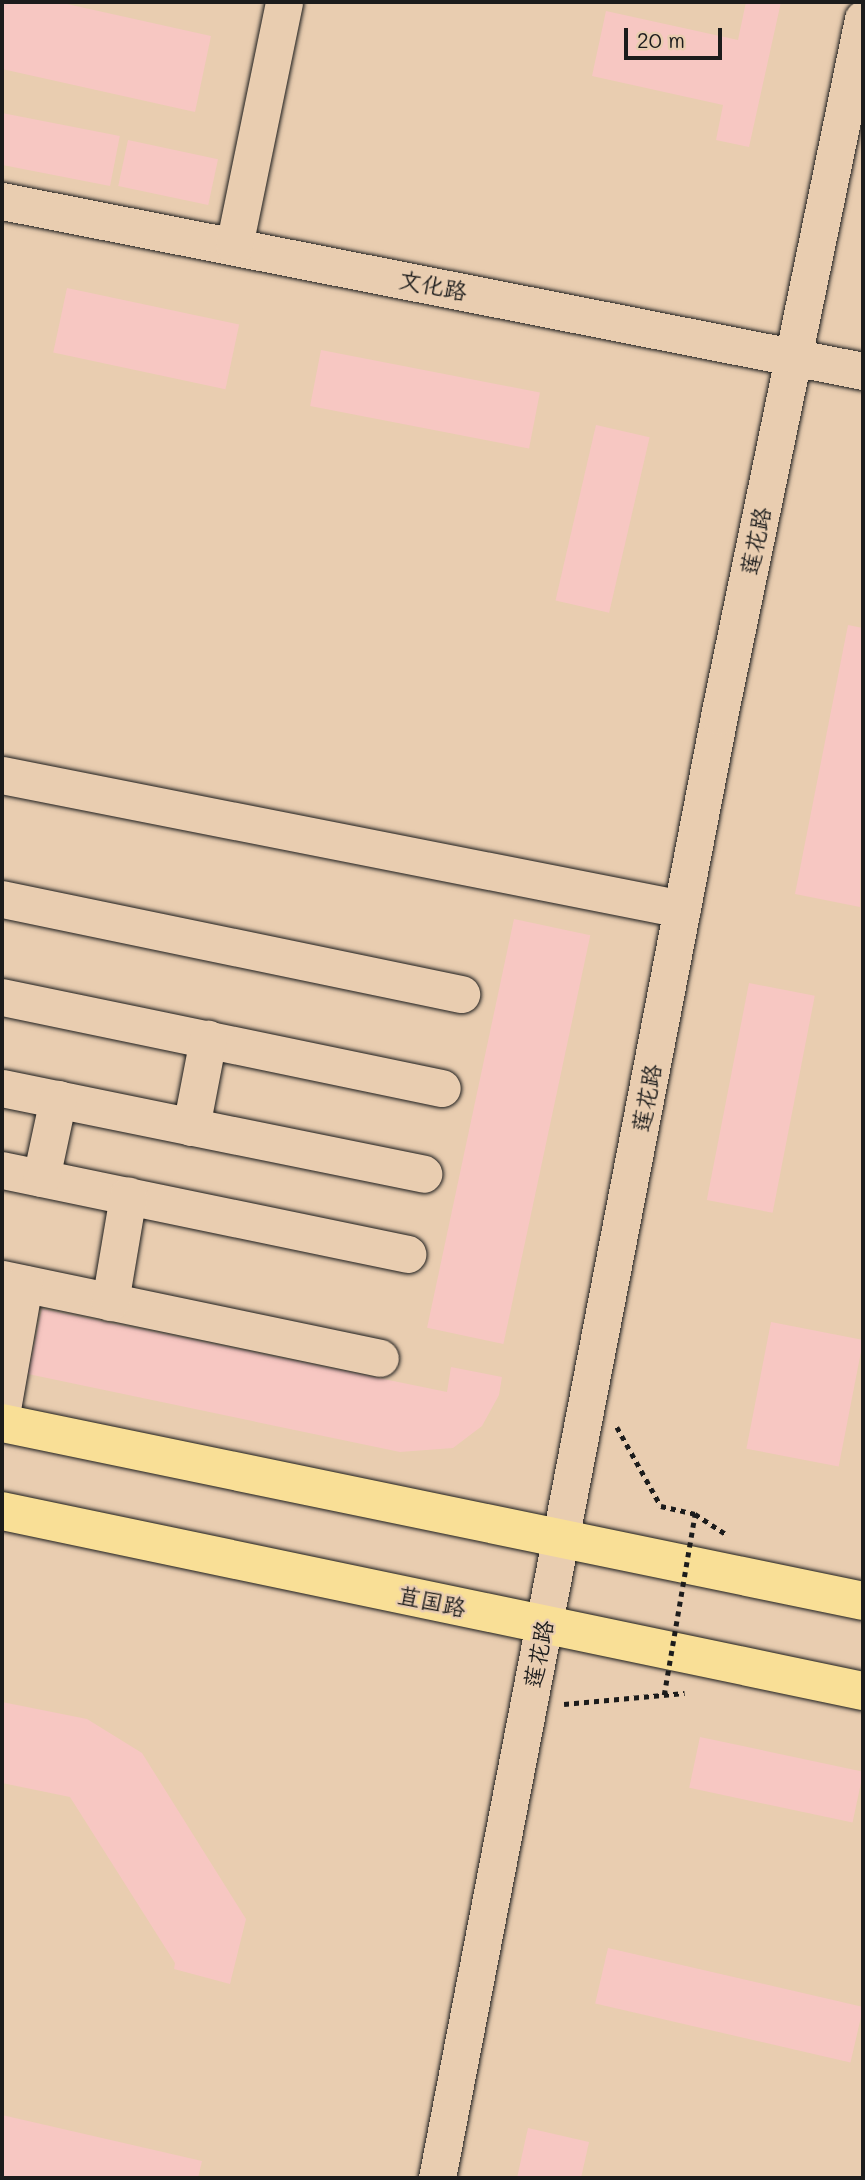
<!DOCTYPE html>
<html>
<head>
<meta charset="utf-8">
<style>
  body { margin:0 }
  #map { position:relative; width:865px; height:2180px; overflow:hidden; background:#e9cdb0; font-family:Mali,"LXGW WenKai TC",sans-serif }
  div>[style] { position:absolute }
  .building>* { inset:0; background:#f7c7c2; transform-origin:0 0 }
  .path>* { height:4.5px; margin-top:-2.25px; transform-origin:0; background:repeating-linear-gradient(90deg,#1c1c1c 0 5px,transparent 0 10px) }
  .roads { filter:drop-shadow(0 0 2px #1c1c1c) drop-shadow(0 0 2px #1c1c1c) }
  .minor>* { height:37px; margin:-18.5px; padding:0 18.5px; transform-origin:18.5px; border-radius:18.5px; background:#e9cdb0 }
  .major>* { height:38px; margin:-19px; padding:0 19px; transform-origin:19px; border-radius:19px; background:#f9df96 }
  .path-bridge>* { height:4.5px; margin-top:-2.25px; transform-origin:0; background:repeating-linear-gradient(90deg,#1c1c1c 0 5px,transparent 0 10px) }
  span { translate:-50% -50%; white-space:nowrap; text-align:center; line-height:1.15; -webkit-text-stroke:5px #e9cdb0; paint-order:stroke }
  .street-label { font-size:23px; color:#1c1c1c }
  .frame { position:absolute; inset:0; border:4px solid #1c1c1c; pointer-events:none }
  .scale { position:absolute; left:624px; top:28px; width:98px; height:32px; box-sizing:border-box; border:4px solid #1c1c1c; border-top:0; padding-left:9px; font-size:21px; line-height:24px; white-space:nowrap; color:#1c1c1c; -webkit-text-stroke:5px #e9cdb0; paint-order:stroke }
</style>
</head>
<body>
<div id="map">
  <div class="building">
    <div style="clip-path:polygon(2px 2px,58px 2px,211px 36px,195px 112px,2px 69px)"></div>
    <div style="clip-path:polygon(746px 2px,781px 2px,749px 147px,716px 140px,723px 105px,592px 76px,606px 11px,738px 40px)"></div>
    <div style="left:2px;top:113px;width:120px;height:51px;rotate:11deg"></div>
    <div style="left:128px;top:140px;width:92px;height:47px;rotate:12deg"></div>
    <div style="left:67px;top:288px;width:176px;height:66px;rotate:12deg"></div>
    <div style="left:321px;top:350px;width:223px;height:57px;rotate:11deg"></div>
    <div style="left:596px;top:425px;width:55px;height:180px;rotate:13deg"></div>
    <div style="clip-path:polygon(848px 625px,863px 628px,860px 907px,795px 894px)"></div>
    <div style="left:514px;top:919px;width:78px;height:418px;rotate:12deg"></div>
    <div style="left:749px;top:983px;width:67px;height:221px;rotate:11deg"></div>
    <div style="clip-path:polygon(42px 1309px,447px 1392px,451px 1367px,502px 1377px,499px 1395px,482px 1426px,453px 1448px,400px 1452px,28px 1374px)"></div>
    <div style="left:771px;top:1322px;width:94px;height:129px;rotate:11deg"></div>
    <div style="clip-path:polygon(2px 1702px,87px 1719px,142px 1753px,246px 1919px,230px 1984px,174px 1969px,175px 1963px,70px 1797px,2px 1783px)"></div>
    <div style="left:700px;top:1737px;width:167px;height:52px;rotate:12deg"></div>
    <div style="left:608px;top:1948px;width:262px;height:57px;rotate:13deg"></div>
    <div style="clip-path:polygon(2px 2115px,202px 2161px,198px 2178px,2px 2178px)"></div>
    <div style="clip-path:polygon(528px 2128px,589px 2142px,581px 2178px,517px 2178px)"></div>
  </div>
  <div class="path">
    <div style="left:617px;top:1427px;width:90px;rotate:60.9deg"></div>
    <div style="left:661px;top:1506px;width:35px;rotate:13deg"></div>
    <div style="left:695px;top:1514px;width:37px;rotate:33deg"></div>
    <div style="left:564px;top:1704px;width:121px;rotate:-5.2deg"></div>
  </div>
  <div class="roads">
    <div class="minor">
      <div style="left:2px;top:201px;width:878px;rotate:11.17deg"></div>
      <div style="left:234px;top:246px;width:249px;rotate:-78.4deg"></div>
      <div style="left:2px;top:775px;width:693px;rotate:11.15deg"></div>
      <div style="left:2px;top:899px;width:469px;rotate:11.7deg"></div>
      <div style="left:2px;top:997px;width:449px;rotate:11.7deg"></div>
      <div style="left:2px;top:1088px;width:430px;rotate:11.5deg"></div>
      <div style="left:191px;top:1127px;width:90px;rotate:-79.1deg"></div>
      <div style="left:2px;top:1170px;width:414px;rotate:11.7deg"></div>
      <div style="left:41px;top:1178px;width:81px;rotate:-77.9deg"></div>
      <div style="left:2px;top:1279px;width:386px;rotate:11.8deg"></div>
      <div style="left:110px;top:1302px;width:108px;rotate:-80.4deg"></div>
      <div style="left:2px;top:1409px;width:127px;rotate:-80deg"></div>
      <div style="left:437px;top:2178px;width:1489px;rotate:-79.08deg"></div>
      <div style="left:719px;top:716px;width:712px;rotate:-78.33deg"></div>
    </div>
    <div class="major">
      <div style="left:2px;top:1423px;width:879px;rotate:11.68deg"></div>
      <div style="left:2px;top:1511px;width:880px;rotate:11.81deg"></div>
    </div>
  </div>
  <div class="path-bridge">
    <div style="left:664px;top:1695px;width:184px;rotate:-80.3deg"></div>
  </div>
  <div class="street-label">
    <span style="left:433px;top:285px;rotate:11deg">文化路</span>
    <span style="left:755px;top:541px;rotate:-78deg">莲花路</span>
    <span style="left:646px;top:1098px;rotate:-79deg">莲花路</span>
    <span style="left:432px;top:1601px;rotate:12deg">苴国路</span>
    <span style="left:538px;top:1654px;rotate:-79deg">莲花路</span>
  </div>
  <div class="frame"></div>
  <div class="scale">20 m</div>
</div>
</body>
</html>
